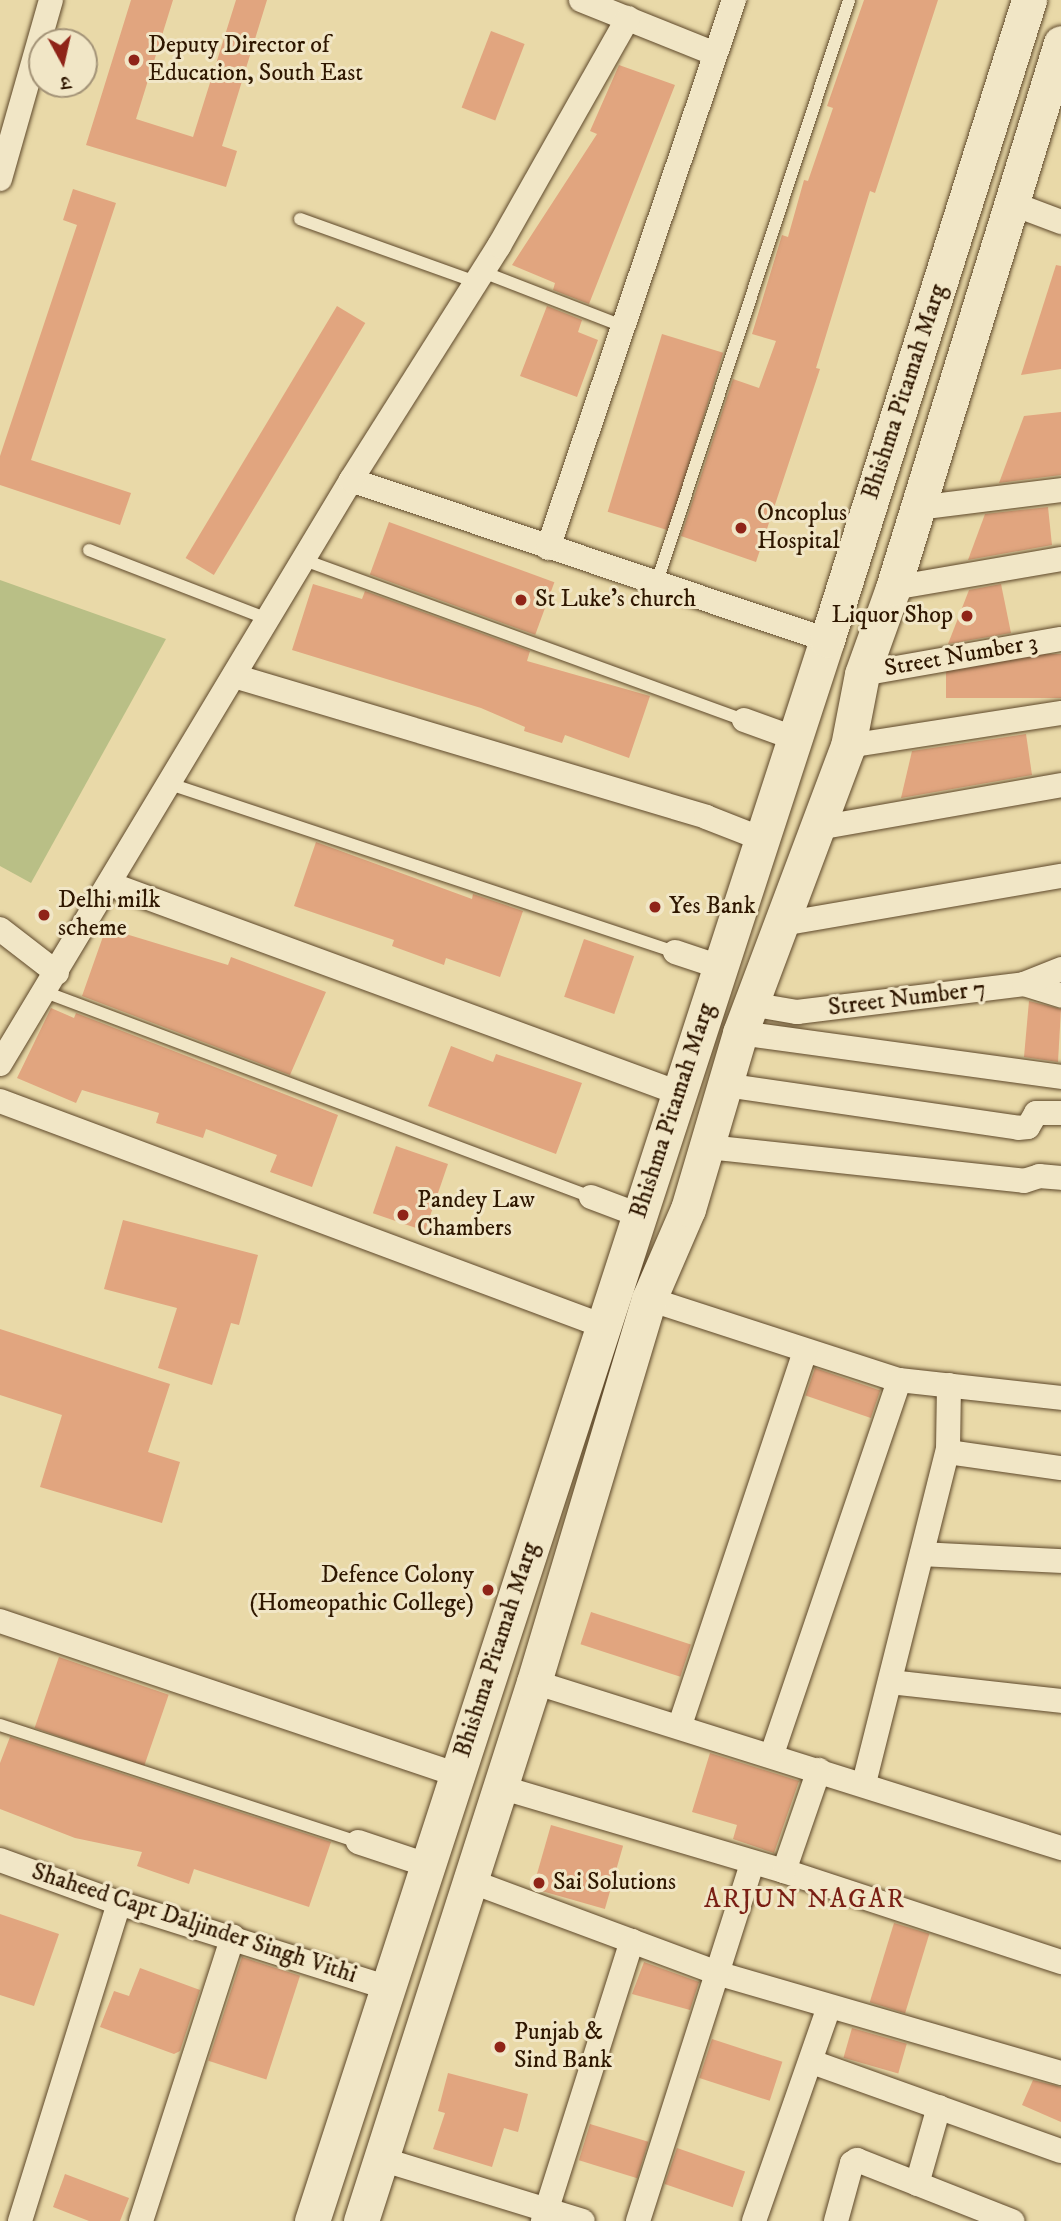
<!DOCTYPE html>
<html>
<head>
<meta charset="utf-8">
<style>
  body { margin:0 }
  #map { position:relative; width:1061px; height:2221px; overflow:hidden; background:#e9d9a8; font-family:"IM FELL DW Pica","Noto Serif Devanagari",serif }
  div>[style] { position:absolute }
  .green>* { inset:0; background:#b9bf86 }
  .building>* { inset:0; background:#e1a57f; transform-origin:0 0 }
  .roads { filter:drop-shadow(0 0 2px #5e482a) drop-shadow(0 0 2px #5e482a) }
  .lane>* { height:12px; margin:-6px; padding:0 6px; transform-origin:6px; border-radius:6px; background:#f1e6c6 }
  .street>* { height:24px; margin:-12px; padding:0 12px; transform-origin:12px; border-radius:12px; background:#f1e6c6 }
  .secondary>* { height:35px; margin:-17.5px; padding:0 17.5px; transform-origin:17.5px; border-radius:17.5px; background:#f1e6c6 }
  .dots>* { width:19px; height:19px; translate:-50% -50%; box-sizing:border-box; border:4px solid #f1e6c6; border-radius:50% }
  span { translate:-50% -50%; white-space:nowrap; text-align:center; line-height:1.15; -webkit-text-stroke:6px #f1e6c6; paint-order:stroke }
  .poi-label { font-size:24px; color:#2f1700 }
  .left { translate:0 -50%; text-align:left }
  .right { translate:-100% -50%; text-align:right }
  .street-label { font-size:24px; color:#2f1700 }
  .neighbourhood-label { font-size:26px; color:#7a1f14; letter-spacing:2px }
  .north { position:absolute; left:28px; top:28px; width:70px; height:70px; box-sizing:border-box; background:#f1e6c6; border:2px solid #a39377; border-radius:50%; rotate:172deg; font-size:19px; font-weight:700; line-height:28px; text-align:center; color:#2f1700 }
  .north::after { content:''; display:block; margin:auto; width:24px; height:32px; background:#8f2418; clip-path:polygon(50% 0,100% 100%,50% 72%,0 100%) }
</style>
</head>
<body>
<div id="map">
  <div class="green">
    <div style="clip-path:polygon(0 580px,166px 639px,31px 883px,0 866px)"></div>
  </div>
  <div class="building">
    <div style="clip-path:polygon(131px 0,173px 0,136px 119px,193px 137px,236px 0,267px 0,222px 146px,237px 151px,226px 187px,86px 145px)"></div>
    <div style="clip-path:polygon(864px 0,938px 0,875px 193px,870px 191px,816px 368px,820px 369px,756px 562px,681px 536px,733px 379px,759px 388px,776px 341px,752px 334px,782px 235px,788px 237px,804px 180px,808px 181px,833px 108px,827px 106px)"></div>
    <div style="left:491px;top:31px;width:36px;height:82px;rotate:21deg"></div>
    <div style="clip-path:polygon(619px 65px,675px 85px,589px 304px,553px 290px,555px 283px,512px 265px,597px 134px,590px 131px)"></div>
    <div style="clip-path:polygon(73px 189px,116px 203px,31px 460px,131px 493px,120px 525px,0 485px,0 456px,77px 225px,63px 220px)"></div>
    <div style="clip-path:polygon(1056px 265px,1061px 266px,1061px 369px,1021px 375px)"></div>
    <div style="left:337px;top:306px;width:33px;height:294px;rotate:31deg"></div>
    <div style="clip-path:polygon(547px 306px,582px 320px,578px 332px,598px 340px,577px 397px,520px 376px)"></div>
    <div style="left:662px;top:334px;width:64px;height:186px;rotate:17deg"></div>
    <div style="clip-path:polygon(1061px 412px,1061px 475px,999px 483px,1024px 416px)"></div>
    <div style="clip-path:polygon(1048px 507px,1052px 545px,968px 560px,985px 514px)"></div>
    <div style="left:389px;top:522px;width:176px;height:56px;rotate:20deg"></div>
    <div style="clip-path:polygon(313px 584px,362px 599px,365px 591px,530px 651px,527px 661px,650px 696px,629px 758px,565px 735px,562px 743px,524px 731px,525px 727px,481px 708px,292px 650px)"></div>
    <div style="clip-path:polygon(1001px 584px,1011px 633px,948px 644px,969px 590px)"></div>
    <div style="left:1061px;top:654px;width:44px;height:115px;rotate:90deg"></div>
    <div style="clip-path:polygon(1026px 734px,1032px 775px,901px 798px,912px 751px)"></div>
    <div style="clip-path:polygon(316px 842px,472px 899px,473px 894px,523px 911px,500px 977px,446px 958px,444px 965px,392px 946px,394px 940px,294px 906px)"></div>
    <div style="clip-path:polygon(106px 928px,228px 965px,231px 957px,326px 992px,290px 1075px,82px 996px)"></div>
    <div style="left:584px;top:939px;width:53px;height:61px;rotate:19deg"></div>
    <div style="clip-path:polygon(1029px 1001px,1061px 1009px,1058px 1062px,1024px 1057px)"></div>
    <div style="clip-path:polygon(51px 1008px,74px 1018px,76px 1013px,338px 1115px,312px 1187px,270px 1172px,277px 1155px,206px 1129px,203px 1138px,156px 1123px,159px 1113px,82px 1090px,76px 1103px,17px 1078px)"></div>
    <div style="clip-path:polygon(451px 1046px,493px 1062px,496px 1054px,582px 1083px,556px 1154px,428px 1106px)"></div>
    <div style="left:396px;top:1146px;width:55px;height:71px;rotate:19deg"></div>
    <div style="clip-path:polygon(123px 1220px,258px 1255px,239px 1325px,231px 1323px,212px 1385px,158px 1368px,177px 1308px,104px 1289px)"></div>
    <div style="clip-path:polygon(0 1329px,170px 1384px,148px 1452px,180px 1462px,162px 1523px,40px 1487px,62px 1415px,0 1395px)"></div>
    <div style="left:815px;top:1368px;width:69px;height:29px;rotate:19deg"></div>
    <div style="left:591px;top:1612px;width:105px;height:34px;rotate:18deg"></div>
    <div style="left:59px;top:1657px;width:116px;height:75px;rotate:19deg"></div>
    <div style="clip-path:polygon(10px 1737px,331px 1842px,309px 1907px,194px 1869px,189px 1884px,137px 1866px,142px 1852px,75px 1838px,0 1809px,0 1763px)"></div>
    <div style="clip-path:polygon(710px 1753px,799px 1781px,774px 1853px,733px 1839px,737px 1825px,692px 1812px)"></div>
    <div style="left:551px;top:1825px;width:75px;height:66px;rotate:16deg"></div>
    <div style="clip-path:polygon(0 1914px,59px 1934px,34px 2006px,0 1995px)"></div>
    <div style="left:894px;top:1923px;width:37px;height:83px;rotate:17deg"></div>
    <div style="left:242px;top:1957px;width:61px;height:109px;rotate:18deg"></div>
    <div style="clip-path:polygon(644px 1962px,699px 1982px,690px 2010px,632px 1994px)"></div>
    <div style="clip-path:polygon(140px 1968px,200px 1990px,180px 2051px,174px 2054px,100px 2027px,114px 1991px,129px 1996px)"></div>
    <div style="left:852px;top:2028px;width:57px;height:31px;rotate:16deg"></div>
    <div style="left:712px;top:2039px;width:74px;height:41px;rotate:18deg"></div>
    <div style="clip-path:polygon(448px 2073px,528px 2094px,518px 2132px,504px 2128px,492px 2167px,433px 2149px,445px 2113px,438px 2111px)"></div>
    <div style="clip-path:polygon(1033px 2080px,1061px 2087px,1061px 2122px,1022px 2105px)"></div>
    <div style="left:590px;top:2124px;width:61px;height:38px;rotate:17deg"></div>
    <div style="left:677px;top:2148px;width:72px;height:38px;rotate:19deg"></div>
    <div style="clip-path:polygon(65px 2174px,129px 2198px,120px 2221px,89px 2221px,53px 2207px)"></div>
  </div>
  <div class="roads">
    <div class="lane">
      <div style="left:300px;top:219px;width:187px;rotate:19.7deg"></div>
      <div style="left:483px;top:272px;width:152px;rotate:21.2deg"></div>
      <div style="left:89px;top:550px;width:192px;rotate:21.1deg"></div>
      <div style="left:304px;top:560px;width:468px;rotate:20deg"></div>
      <div style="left:657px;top:582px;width:613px;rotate:-71.74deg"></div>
      <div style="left:170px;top:784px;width:532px;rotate:18.4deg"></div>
      <div style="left:45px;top:992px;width:583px;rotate:20.58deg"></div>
      <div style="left:0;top:1725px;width:377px;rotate:18.1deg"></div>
    </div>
    <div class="street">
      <div style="left:581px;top:0;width:144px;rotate:21.9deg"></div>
      <div style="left:0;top:179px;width:186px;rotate:-74.1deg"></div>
      <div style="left:1008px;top:202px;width:57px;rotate:20.7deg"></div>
      <div style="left:351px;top:480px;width:502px;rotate:18.58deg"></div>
      <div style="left:917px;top:508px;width:145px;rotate:-7.1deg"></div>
      <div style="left:548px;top:548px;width:579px;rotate:-71.25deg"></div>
      <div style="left:893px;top:588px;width:170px;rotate:-9.8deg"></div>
      <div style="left:862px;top:674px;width:202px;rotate:-10deg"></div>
      <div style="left:234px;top:676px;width:493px;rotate:16.6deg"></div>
      <div style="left:706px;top:817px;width:60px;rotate:21.4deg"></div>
      <div style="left:744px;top:720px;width:53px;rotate:19.8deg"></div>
      <div style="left:848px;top:746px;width:216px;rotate:-8.8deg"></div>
      <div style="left:818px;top:828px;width:247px;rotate:-10deg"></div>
      <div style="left:110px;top:884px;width:606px;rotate:20.17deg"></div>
      <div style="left:782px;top:924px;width:283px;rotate:-9.8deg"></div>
      <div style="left:0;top:929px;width:72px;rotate:37.7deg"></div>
      <div style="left:675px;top:952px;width:47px;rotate:18.4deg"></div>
      <div style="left:1024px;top:984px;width:39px;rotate:17deg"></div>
      <div style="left:750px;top:1004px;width:48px;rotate:9.7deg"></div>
      <div style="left:797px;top:1012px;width:229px;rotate:-7deg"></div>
      <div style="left:1024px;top:984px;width:40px;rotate:-22deg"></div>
      <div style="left:740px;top:1033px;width:324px;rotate:7.8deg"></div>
      <div style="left:0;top:1064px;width:681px;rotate:-58.99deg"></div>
      <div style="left:351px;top:480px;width:277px;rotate:-57.7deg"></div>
      <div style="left:499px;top:246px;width:262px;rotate:-60.5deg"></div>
      <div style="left:725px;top:1085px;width:296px;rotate:8.3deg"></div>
      <div style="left:1018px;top:1128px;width:10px;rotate:-6deg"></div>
      <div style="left:1028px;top:1127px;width:16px;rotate:-60deg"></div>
      <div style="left:1036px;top:1113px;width:25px"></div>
      <div style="left:0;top:1101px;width:644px;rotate:20.46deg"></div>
      <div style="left:708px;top:1147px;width:318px;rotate:6.1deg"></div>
      <div style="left:1024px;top:1181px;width:16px;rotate:-18deg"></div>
      <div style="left:1039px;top:1176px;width:22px;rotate:5deg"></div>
      <div style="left:591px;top:1197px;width:51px;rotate:20.6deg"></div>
      <div style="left:649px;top:1299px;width:263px;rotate:18deg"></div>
      <div style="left:899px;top:1380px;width:163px;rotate:6.3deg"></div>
      <div style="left:948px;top:1452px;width:114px;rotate:8.1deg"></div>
      <div style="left:922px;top:1554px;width:139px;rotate:2.9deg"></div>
      <div style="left:0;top:1621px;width:482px;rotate:18.6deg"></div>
      <div style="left:534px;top:1682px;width:553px;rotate:17.48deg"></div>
      <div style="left:890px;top:1682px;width:172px;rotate:6.3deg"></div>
      <div style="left:680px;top:1725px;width:394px;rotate:-71.5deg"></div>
      <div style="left:772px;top:1754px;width:395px;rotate:-71.2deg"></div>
      <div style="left:864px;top:1783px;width:344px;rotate:-75.9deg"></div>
      <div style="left:948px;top:1449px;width:64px;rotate:-89.1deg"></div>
      <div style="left:500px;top:1787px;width:296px;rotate:16.5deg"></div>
      <div style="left:784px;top:1871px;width:292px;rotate:18.2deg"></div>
      <div style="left:358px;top:1842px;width:73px;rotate:18.4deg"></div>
      <div style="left:0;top:1860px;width:127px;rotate:19.9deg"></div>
      <div style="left:119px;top:1903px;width:282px;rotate:17.5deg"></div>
      <div style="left:784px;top:1871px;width:107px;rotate:-70.9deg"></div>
      <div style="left:470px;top:1881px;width:267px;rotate:20.4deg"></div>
      <div style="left:720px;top:1974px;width:355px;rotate:16.2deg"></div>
      <div style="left:812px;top:2062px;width:264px;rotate:19.7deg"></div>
      <div style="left:381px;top:2159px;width:211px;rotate:17.1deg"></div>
      <div style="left:917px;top:2184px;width:80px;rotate:-74.1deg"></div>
      <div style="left:20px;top:2221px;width:333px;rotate:-72.7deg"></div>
      <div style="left:141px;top:2221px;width:299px;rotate:-72.1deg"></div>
      <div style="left:543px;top:2221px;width:294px;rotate:-72.4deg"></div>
      <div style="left:638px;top:2221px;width:375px;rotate:-72.3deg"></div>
      <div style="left:754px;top:2221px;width:227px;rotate:-70.7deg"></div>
      <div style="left:836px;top:2221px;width:60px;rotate:-74.6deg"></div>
      <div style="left:852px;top:2163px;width:6px;rotate:-31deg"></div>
      <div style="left:857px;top:2160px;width:167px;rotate:21.5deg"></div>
    </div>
    <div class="secondary">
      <div style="left:312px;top:2221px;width:1663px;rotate:-71.96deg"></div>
      <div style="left:827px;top:640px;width:671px;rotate:-72.48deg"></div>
      <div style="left:361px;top:2221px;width:566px;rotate:-72.21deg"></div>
      <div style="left:534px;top:1682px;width:400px;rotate:-73.3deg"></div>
      <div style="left:649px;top:1299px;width:98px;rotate:-66.6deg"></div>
      <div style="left:688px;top:1209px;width:184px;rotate:-73.5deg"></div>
      <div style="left:740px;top:1033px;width:307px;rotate:-69.4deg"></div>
      <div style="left:848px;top:746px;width:73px;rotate:-79deg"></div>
      <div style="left:862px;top:674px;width:91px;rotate:-70.2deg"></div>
      <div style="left:893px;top:588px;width:570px;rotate:-72.87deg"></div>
    </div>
  </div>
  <div class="dots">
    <div style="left:134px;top:60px;background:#8f2418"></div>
    <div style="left:741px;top:528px;background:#8f2418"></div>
    <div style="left:521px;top:600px;background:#8f2418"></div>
    <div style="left:967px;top:616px;background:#8f2418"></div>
    <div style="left:655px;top:907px;background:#8f2418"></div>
    <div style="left:44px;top:915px;background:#8f2418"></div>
    <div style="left:403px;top:1215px;background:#8f2418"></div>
    <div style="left:488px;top:1590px;background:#8f2418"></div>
    <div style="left:539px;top:1883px;background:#8f2418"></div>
    <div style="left:500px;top:2047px;background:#8f2418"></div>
  </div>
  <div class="poi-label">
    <span class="left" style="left:148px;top:60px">Deputy Director of<br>Education, South East</span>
    <span class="left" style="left:757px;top:528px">Oncoplus<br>Hospital</span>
    <span class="left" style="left:535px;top:600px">St Luke's church</span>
    <span class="right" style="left:953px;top:616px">Liquor Shop</span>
    <span class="left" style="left:58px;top:915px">Delhi milk<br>scheme</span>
    <span class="left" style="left:669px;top:907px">Yes Bank</span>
    <span class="left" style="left:417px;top:1215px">Pandey Law<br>Chambers</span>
    <span class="right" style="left:474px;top:1590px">Defence Colony<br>(Homeopathic College)</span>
    <span class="left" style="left:553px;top:1883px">Sai Solutions</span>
    <span class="left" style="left:514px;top:2047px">Punjab &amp;<br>Sind Bank</span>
  </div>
  <div class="street-label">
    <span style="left:905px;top:392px;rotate:-72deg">Bhishma Pitamah Marg</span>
    <span style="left:961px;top:656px;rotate:-10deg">Street Number 3</span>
    <span style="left:907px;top:999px;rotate:-7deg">Street Number 7</span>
    <span style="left:673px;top:1111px;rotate:-72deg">Bhishma Pitamah Marg</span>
    <span style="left:497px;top:1650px;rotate:-72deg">Bhishma Pitamah Marg</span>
    <span style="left:194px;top:1924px;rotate:18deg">Shaheed Capt Daljinder Singh Vithi</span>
  </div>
  <div class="neighbourhood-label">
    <span style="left:805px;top:1900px">ARJUN NAGAR</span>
  </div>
  <div class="north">उ</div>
</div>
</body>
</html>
